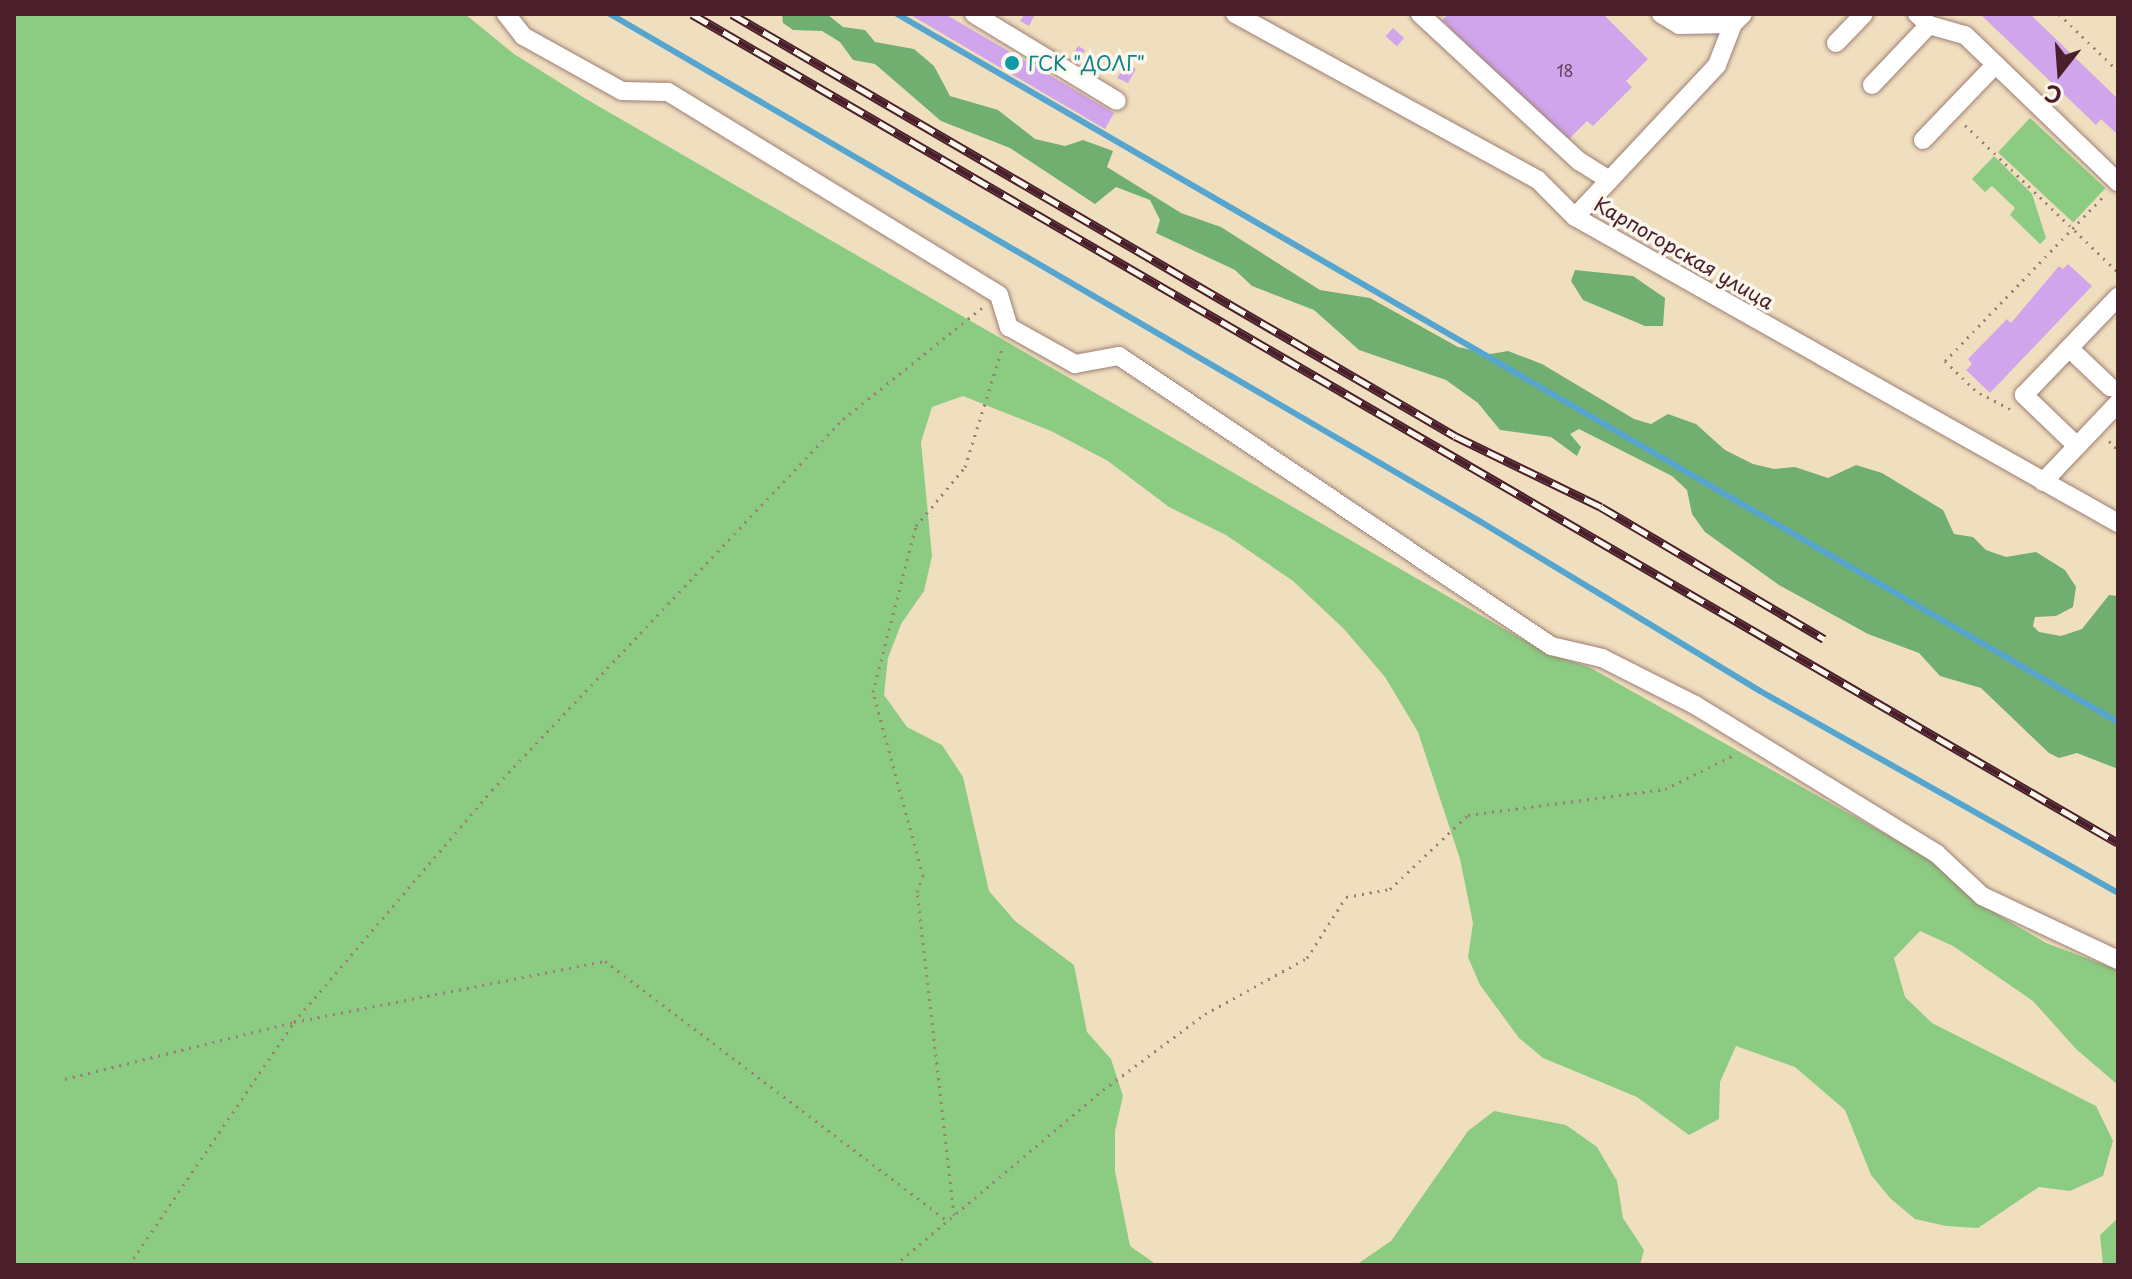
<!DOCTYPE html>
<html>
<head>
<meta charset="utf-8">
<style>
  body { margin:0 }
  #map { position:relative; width:2132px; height:1279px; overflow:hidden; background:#f0dfbf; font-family:"Playpen Sans",sans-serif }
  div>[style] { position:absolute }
  .green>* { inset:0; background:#8ccb82; transform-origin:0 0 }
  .forest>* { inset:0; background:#71af70 }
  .stream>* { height:6px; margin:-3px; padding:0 3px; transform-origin:3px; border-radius:3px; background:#55a5cf }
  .building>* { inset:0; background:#d0a5ec; transform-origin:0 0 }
  .path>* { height:3px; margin-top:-1.5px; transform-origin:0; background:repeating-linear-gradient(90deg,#9d7f75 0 2px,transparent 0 8px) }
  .roads { filter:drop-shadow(0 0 2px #9d7f75) drop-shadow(0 0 2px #9d7f75) }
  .minor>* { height:18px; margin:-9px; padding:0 9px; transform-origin:9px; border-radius:9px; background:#fff }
  .rail>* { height:9px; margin-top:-4.5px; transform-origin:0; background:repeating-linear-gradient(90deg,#fbf7ec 0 18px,#4a1f2b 0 36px); box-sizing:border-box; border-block:2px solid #4a1f2b }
  .dots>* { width:22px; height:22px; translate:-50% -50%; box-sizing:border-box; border:4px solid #fbf7ec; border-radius:50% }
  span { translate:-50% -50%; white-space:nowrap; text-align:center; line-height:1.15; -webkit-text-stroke:7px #fbf7ec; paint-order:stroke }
  .number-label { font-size:16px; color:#6c405b }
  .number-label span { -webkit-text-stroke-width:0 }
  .culture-label { font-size:20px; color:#0d838f }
  .left { translate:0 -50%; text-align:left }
  .street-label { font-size:20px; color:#4a1f2b }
  .frame { position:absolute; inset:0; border:16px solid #4a1f2b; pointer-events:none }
  .north { position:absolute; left:2020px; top:32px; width:80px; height:80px; -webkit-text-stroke:6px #fbf7ec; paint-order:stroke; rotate:197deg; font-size:22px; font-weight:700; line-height:32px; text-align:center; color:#4a1f2b }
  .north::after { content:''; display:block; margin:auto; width:28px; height:36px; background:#4a1f2b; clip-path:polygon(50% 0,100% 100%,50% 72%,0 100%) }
</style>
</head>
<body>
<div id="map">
  <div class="green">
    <div style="clip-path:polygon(14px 14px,465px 14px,514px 54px,586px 99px,1546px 653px,1589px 667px,1953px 872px,1975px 901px,2046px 943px,2118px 970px,2118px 1085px,2076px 1049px,2033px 1001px,1953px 946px,1920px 931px,1894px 958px,1905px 997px,1932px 1023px,2096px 1106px,2113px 1141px,2103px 1176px,2070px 1191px,2039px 1187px,1978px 1228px,1946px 1226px,1915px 1219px,1891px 1199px,1871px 1175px,1845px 1110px,1795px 1067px,1736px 1046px,1720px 1082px,1719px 1119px,1689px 1135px,1637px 1097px,1543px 1058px,1519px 1038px,1480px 985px,1468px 957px,1473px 923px,1460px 859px,1418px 732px,1385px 677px,1344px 629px,1293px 581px,1226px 535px,1169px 507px,1108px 461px,1051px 431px,963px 396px,932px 407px,921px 442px,932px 556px,924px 591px,901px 624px,888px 658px,884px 695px,907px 727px,942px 745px,963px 777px,989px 891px,1015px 921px,1074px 965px,1087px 1032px,1111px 1059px,1123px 1096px,1115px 1131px,1115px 1171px,1130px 1246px,1157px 1265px,14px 1265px)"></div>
    <div style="left:2030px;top:118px;width:103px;height:47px;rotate:43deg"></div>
    <div style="clip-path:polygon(1994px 156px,2032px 194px,2046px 238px,2040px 244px,2010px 215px,2015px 208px,1992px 186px,1985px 192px,1972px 179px)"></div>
    <div style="clip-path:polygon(1494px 1111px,1566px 1125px,1597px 1147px,1617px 1181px,1623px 1218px,1644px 1250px,1640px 1265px,1356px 1265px,1391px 1241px,1468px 1131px)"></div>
    <div style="clip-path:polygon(2118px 1218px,2118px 1265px,2103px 1265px,2100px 1235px)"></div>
  </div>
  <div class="forest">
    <div style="clip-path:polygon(782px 14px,827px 14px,843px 27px,865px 30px,875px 42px,914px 49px,934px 66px,950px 96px,998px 110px,1035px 139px,1065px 146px,1083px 140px,1113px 151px,1107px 167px,1181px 213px,1221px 227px,1320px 290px,1370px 298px,1458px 347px,1490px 354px,1508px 351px,1542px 364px,1634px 419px,1651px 424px,1668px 414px,1696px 424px,1725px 450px,1753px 464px,1774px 469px,1795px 467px,1828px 478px,1856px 465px,1882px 473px,1943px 510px,1954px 534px,1973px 537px,1986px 550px,2006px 557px,2036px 552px,2065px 570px,2076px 587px,2073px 607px,2056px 616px,2035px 617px,2033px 626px,2039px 632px,2061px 636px,2082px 629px,2109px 595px,2118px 596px,2118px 769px,2077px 753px,2059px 758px,2049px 753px,1981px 688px,1940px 676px,1919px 653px,1868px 634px,1779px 585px,1705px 532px,1692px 514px,1687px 490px,1672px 476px,1579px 429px,1570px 434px,1581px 447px,1577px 456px,1551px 437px,1500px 430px,1478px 403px,1446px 380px,1359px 350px,1314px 310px,1252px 286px,1235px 270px,1156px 233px,1160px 220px,1150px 200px,1116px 187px,1095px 204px,1010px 148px,941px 121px,875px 64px,853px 60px,840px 42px,822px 31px,793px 30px,783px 23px)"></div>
    <div style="clip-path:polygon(1575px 270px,1633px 276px,1665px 298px,1663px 326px,1645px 326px,1583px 300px,1571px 281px)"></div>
  </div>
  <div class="stream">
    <div style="left:610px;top:14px;width:1008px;rotate:30.25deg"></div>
    <div style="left:1481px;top:522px;width:326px;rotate:31.2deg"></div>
    <div style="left:1760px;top:691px;width:411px;rotate:29.4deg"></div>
    <div style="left:897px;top:14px;width:1411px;rotate:30.11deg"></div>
  </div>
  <div class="building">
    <div style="clip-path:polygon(909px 14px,945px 14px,1114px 113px,1105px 129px)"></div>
    <div style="clip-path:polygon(1025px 14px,1035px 14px,1029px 26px,1020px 21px)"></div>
    <div style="clip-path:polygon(1449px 14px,1603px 14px,1648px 59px,1626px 81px,1632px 87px,1593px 126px,1587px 121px,1566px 142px,1442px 20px)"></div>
    <div style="clip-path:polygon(1980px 14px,2030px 14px,2118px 99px,2118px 135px,2101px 119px,2096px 125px)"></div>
    <div style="left:1393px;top:28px;width:15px;height:11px;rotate:42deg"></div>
    <div style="left:1078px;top:46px;width:8px;height:15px;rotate:30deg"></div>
    <div style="clip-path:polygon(1127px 63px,1136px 69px,1128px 83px,1117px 78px)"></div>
    <div style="clip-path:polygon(2068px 264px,2092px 286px,1990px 393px,1966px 370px,1972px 364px,1968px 359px,2007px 319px,2011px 323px,2059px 266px,2063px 269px)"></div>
  </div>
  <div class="path">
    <div style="left:2059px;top:14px;width:82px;rotate:44deg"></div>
    <div style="left:1965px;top:125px;width:212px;rotate:43.9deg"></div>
    <div style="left:2010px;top:409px;width:40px;rotate:-152deg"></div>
    <div style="left:1975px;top:390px;width:42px;rotate:-136deg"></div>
    <div style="left:1945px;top:361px;width:231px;rotate:-46.1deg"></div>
    <div style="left:2109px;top:441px;width:13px;rotate:45deg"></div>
    <div style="left:65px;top:1079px;width:236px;rotate:-14deg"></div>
    <div style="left:294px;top:1022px;width:317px;rotate:-11.1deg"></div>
    <div style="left:605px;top:961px;width:430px;rotate:37.2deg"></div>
    <div style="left:954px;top:1215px;width:325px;rotate:-96.5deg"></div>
    <div style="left:917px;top:892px;width:17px;rotate:-69deg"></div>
    <div style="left:923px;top:876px;width:191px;rotate:-105.2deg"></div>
    <div style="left:873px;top:692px;width:171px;rotate:-75.5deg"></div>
    <div style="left:916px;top:526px;width:77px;rotate:-50.3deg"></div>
    <div style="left:965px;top:467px;width:127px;rotate:-72.6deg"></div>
    <div style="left:129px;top:1265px;width:294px;rotate:-55.8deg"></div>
    <div style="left:294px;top:1022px;width:305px;rotate:-49.5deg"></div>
    <div style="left:492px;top:790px;width:511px;rotate:-46.59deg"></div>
    <div style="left:843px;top:419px;width:179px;rotate:-38.7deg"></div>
    <div style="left:895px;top:1265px;width:272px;rotate:-40.1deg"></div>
    <div style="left:1103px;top:1090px;width:127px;rotate:-36.7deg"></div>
    <div style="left:1205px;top:1014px;width:116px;rotate:-28.8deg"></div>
    <div style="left:1307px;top:958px;width:72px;rotate:-57.4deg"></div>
    <div style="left:1346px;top:897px;width:45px;rotate:-10.3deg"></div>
    <div style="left:1390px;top:889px;width:108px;rotate:-43.5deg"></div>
    <div style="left:1468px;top:815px;width:199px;rotate:-7.5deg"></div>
    <div style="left:1665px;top:789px;width:79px;rotate:-26.2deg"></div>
  </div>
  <div class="roads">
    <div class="minor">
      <div style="left:506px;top:14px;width:28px;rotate:52deg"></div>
      <div style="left:523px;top:36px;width:113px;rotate:29.1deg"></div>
      <div style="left:622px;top:91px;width:46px;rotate:1.2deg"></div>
      <div style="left:668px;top:92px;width:388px;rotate:31.5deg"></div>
      <div style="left:999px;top:295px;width:34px;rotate:73deg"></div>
      <div style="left:1009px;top:327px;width:76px;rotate:29.3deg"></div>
      <div style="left:1075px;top:364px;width:45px;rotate:-10.3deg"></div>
      <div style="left:1119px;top:356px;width:520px;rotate:33.87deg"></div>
      <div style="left:1551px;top:646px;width:52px;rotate:13.2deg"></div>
      <div style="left:1602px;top:658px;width:104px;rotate:26.8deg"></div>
      <div style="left:1695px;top:705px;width:284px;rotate:31.6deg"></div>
      <div style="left:1937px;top:854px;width:62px;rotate:43deg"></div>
      <div style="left:1982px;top:896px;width:150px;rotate:25.2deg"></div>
      <div style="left:974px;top:14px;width:167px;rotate:31.3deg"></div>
      <div style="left:1235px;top:14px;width:345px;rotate:28.7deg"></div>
      <div style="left:1538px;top:180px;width:52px;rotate:45deg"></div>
      <div style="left:1575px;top:217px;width:623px;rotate:29.4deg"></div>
      <div style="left:1420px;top:14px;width:217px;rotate:42.8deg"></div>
      <div style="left:1579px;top:161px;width:34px;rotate:32deg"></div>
      <div style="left:1661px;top:14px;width:21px;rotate:31deg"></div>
      <div style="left:1679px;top:25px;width:54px;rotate:-1.1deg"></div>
      <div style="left:1733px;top:24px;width:14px;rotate:-45deg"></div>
      <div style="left:1917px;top:14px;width:16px;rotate:43deg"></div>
      <div style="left:1929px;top:25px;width:37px;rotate:16deg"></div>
      <div style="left:1965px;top:35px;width:212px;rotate:43.9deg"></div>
      <div style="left:1836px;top:43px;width:40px;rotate:-46deg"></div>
      <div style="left:1872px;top:85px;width:83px;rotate:-46.5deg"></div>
      <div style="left:1923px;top:140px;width:105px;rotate:-46.2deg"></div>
      <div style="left:1575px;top:217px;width:208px;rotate:-46.9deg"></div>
      <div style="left:1717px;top:65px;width:44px;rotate:-68.7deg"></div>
      <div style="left:2069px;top:348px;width:57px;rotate:43.6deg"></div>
      <div style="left:2077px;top:446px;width:74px;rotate:-136.1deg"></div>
      <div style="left:2024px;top:395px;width:136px;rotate:-46.2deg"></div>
      <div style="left:2043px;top:482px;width:109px;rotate:-46.5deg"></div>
    </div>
  </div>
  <div class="rail">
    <div style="left:692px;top:14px;width:1649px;rotate:30.17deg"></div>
    <div style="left:732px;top:14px;width:837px;rotate:30.27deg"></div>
    <div style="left:1455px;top:436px;width:162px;rotate:25.9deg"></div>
    <div style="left:1601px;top:507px;width:259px;rotate:30.6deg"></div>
  </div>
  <div class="dots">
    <div style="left:1012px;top:63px;background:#0f9aa8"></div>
  </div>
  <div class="number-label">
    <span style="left:1565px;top:70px">18</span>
  </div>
  <div class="culture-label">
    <span class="left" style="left:1028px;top:63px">ГСК "ДОЛГ"</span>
  </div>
  <div class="street-label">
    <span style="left:1684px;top:253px;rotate:30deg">Карпогорская улица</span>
  </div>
  <div class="frame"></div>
  <div class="north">С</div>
</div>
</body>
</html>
